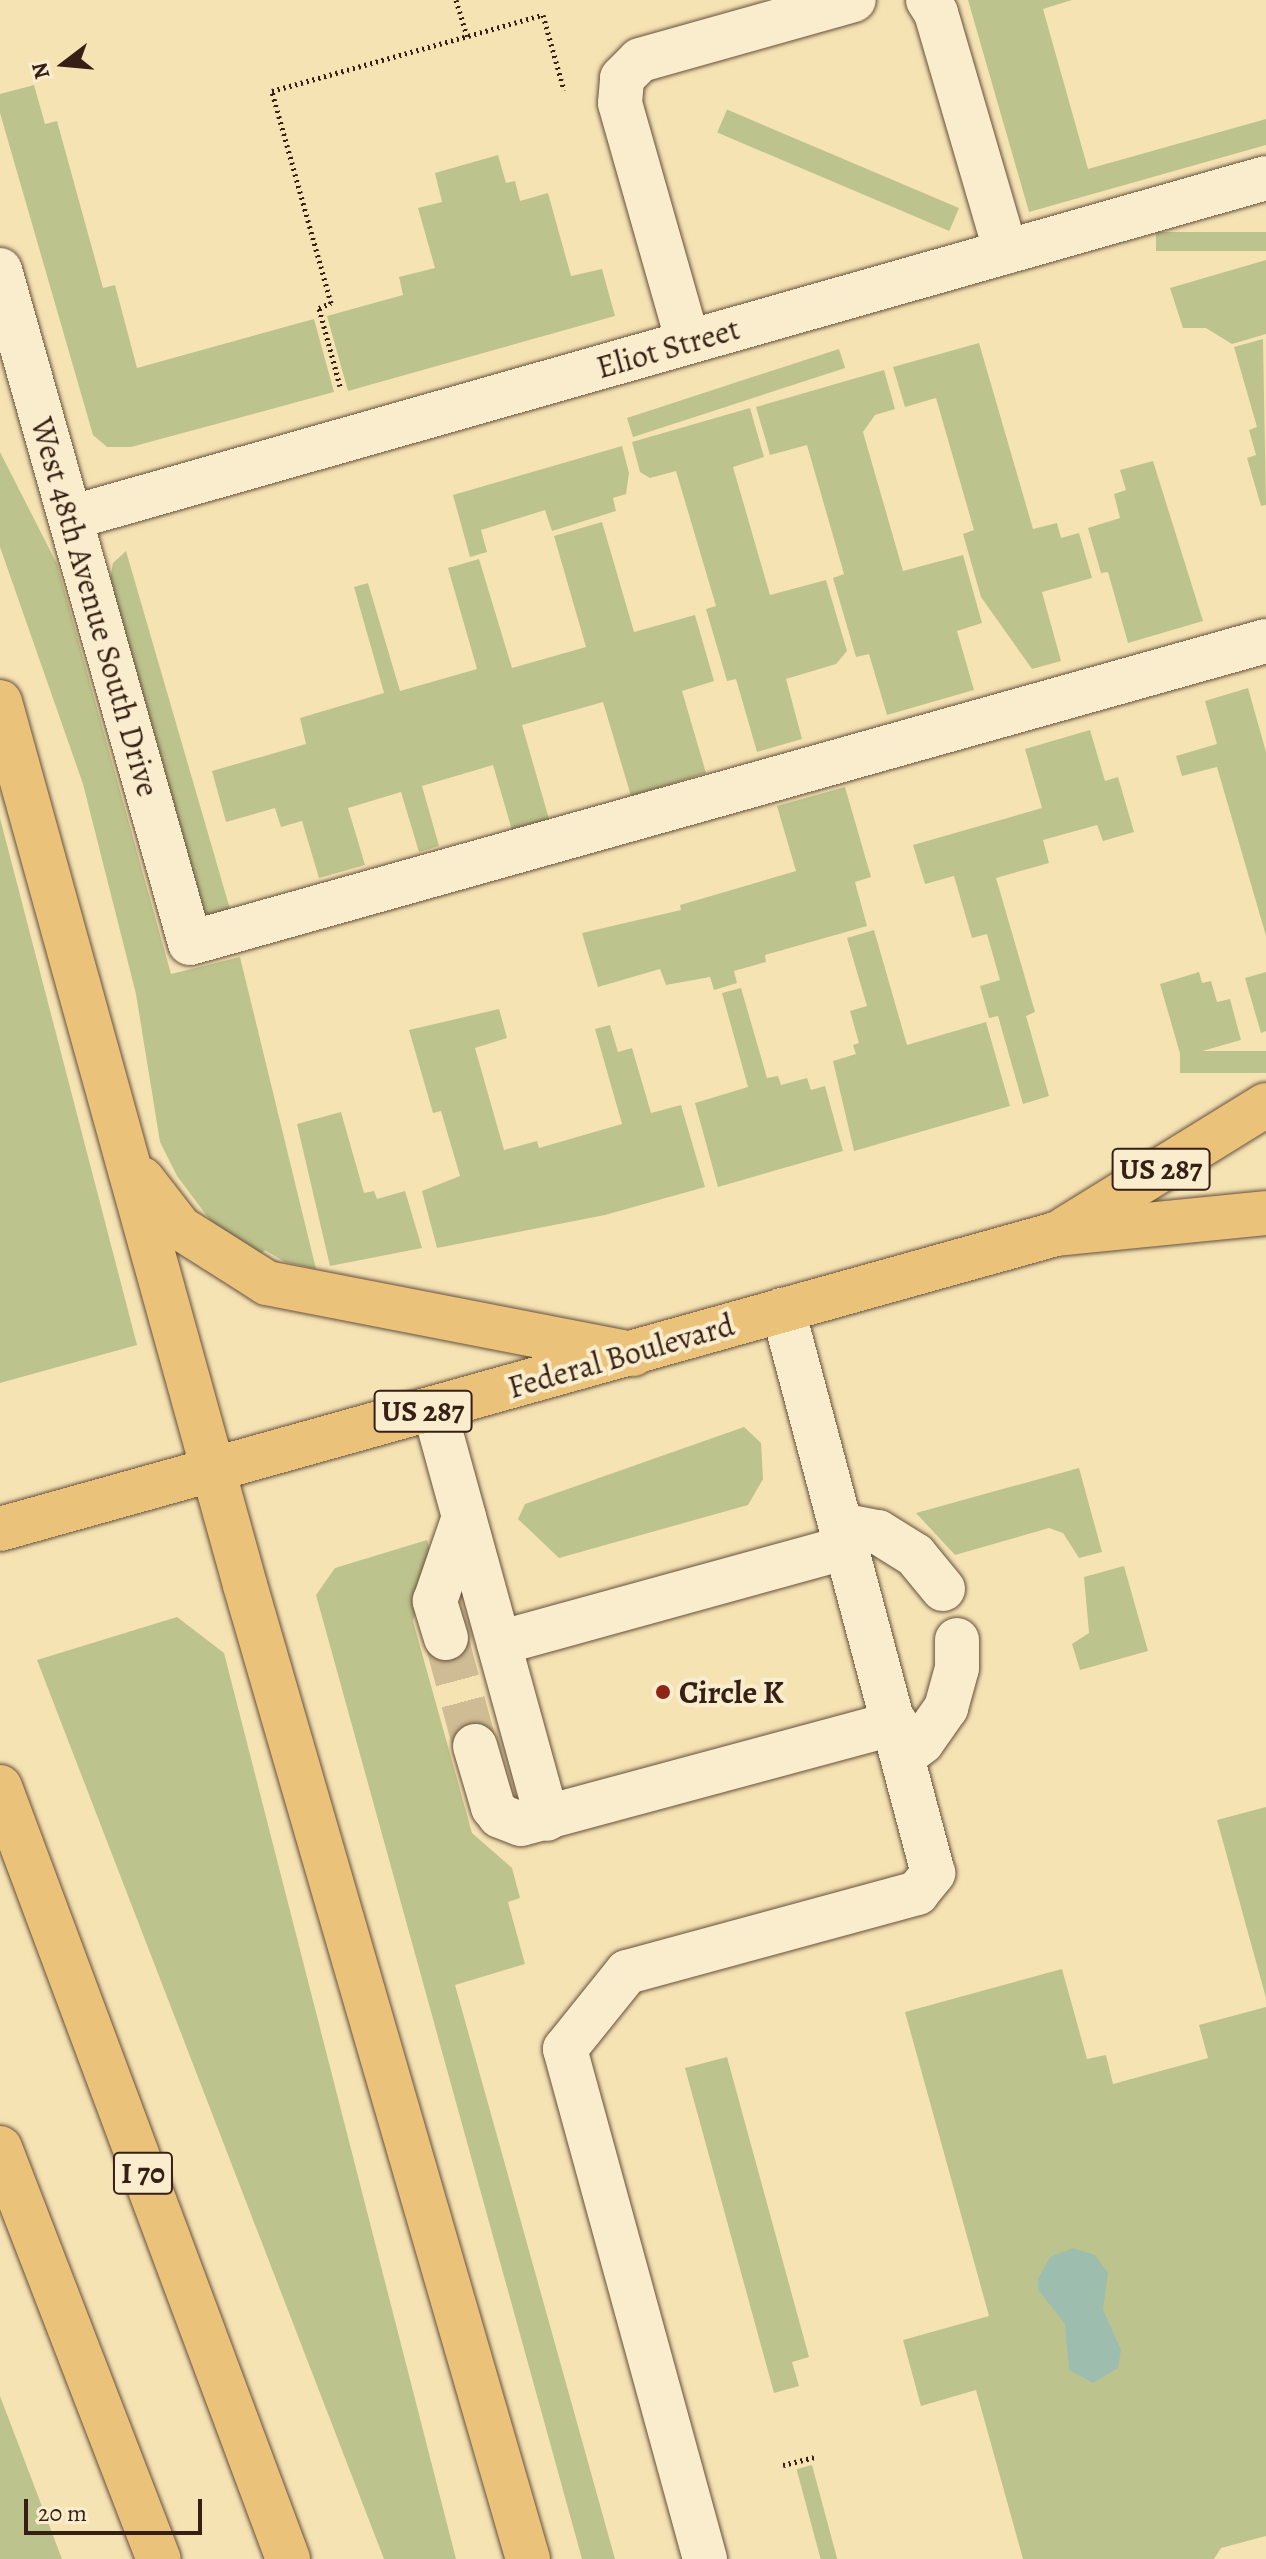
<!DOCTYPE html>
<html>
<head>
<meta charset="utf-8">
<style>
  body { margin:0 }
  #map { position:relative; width:1266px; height:2559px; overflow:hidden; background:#f6e3b4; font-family:Alegreya,serif }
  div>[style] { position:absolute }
  .green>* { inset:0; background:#bdc38c; transform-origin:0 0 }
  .water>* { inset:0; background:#9dbeaf }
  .minor-tunnel>* { height:44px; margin-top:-22px; transform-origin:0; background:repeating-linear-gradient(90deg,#d0bc94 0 44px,transparent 0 66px) }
  .path>* { height:5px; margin-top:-2.5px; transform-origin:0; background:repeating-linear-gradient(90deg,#361f14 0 2px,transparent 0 6px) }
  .roads { filter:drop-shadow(0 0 2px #66503c) drop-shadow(0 0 2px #66503c) }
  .minor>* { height:44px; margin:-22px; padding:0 22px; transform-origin:22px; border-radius:22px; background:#f9edce }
  .major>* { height:44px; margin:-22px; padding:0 22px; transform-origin:22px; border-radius:22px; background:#ebc27a }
  .highway>* { height:44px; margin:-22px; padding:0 22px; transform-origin:22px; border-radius:22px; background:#ebc27a }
  .dots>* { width:22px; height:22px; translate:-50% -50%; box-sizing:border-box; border:4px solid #f9edce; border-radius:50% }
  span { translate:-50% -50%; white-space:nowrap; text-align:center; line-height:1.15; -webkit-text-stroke:8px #f9edce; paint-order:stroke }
  .shield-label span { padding:2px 6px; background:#f9edce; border:2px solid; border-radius:6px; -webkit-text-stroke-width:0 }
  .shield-label { font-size:30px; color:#361f14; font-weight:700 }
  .street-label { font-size:32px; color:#361f14 }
  .poi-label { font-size:32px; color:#361f14; font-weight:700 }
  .left { translate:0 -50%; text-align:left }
  .north { position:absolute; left:24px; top:24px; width:80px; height:80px; -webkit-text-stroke:6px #f9edce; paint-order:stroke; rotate:254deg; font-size:22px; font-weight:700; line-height:32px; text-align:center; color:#361f14 }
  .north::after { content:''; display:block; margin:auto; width:28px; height:36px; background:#361f14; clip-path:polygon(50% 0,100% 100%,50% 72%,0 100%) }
  .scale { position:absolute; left:24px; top:2499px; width:178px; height:36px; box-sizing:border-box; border:4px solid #361f14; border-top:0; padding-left:10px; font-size:24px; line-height:28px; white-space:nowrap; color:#361f14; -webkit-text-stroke:6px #f9edce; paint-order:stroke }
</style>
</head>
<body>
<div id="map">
  <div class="green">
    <div style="clip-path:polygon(968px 0,1072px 0,1043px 9px,1088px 169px,1266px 119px,1266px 145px,1029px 212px)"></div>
    <div style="clip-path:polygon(34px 85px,45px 124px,57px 121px,103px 288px,115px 285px,137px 368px,314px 319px,334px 392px,131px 447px,107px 447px,93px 435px,0 113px,0 94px)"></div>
    <div style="clip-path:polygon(498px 155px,506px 183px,515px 181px,520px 201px,548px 193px,571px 276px,602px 269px,615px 316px,348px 391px,327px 316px,403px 295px,399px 277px,435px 268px,418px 208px,442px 202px,435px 173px)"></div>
    <div style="left:959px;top:208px;width:25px;height:252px;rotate:113deg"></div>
    <div style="left:1266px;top:232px;width:19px;height:110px;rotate:90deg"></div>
    <div style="clip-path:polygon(1266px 260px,1266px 334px,1232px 344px,1206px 328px,1183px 328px,1170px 288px)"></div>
    <div style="clip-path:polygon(1263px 339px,1266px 505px,1261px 506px,1247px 458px,1256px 455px,1249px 430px,1257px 427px,1234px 347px)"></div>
    <div style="clip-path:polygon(979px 343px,1033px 529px,1057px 523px,1061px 538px,1079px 533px,1092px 578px,1042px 592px,1061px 661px,1032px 669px,981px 597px,963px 534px,974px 530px,936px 398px,905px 407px,893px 367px)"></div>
    <div style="left:839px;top:349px;width:20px;height:223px;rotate:72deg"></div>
    <div style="clip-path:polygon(884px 370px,895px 409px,875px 415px,863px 432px,903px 571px,963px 555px,982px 623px,957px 631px,974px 690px,887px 715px,869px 654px,856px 657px,833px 578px,844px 574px,807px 445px,770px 455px,756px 407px)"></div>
    <div style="clip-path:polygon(750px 408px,764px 457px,733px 467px,770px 595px,826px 580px,847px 651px,836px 664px,786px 679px,802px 739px,757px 752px,736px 679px,727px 681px,706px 609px,716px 606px,676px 471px,650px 478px,640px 472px,632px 442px)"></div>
    <div style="clip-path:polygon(622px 446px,629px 473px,626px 494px,613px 498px,616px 511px,552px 531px,545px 510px,481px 530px,487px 552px,470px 557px,453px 495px)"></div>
    <div style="clip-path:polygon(0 452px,57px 564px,171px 974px,240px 957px,316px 1269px,285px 1262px,265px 1250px,257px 1257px,210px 1220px,177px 1176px,160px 1142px,136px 994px,83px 784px,0 547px)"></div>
    <div style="clip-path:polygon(1153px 461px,1203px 621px,1128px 643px,1108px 572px,1101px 573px,1088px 528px,1120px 518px,1114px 494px,1126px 490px,1120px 470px)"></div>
    <div style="clip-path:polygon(602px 522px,634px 632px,695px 615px,714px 681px,682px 691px,706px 773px,631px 796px,603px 702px,522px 725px,549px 819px,512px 830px,493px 765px,422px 786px,439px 846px,419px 852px,401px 792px,348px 808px,365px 865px,319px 878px,302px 821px,281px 827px,275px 808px,226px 822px,212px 771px,306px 744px,300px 718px,384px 693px,354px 587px,368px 583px,400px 691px,477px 669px,448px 568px,479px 559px,512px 668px,586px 647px,554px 536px)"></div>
    <div style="clip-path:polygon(126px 551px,230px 909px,204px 917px,109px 585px,113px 563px)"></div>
    <div style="clip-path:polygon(1248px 688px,1266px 752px,1266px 936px,1217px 767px,1182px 776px,1176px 756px,1217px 744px,1205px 701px)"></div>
    <div style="clip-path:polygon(1090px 730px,1105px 781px,1118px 777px,1134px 832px,1103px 841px,1097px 825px,1043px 840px,1049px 863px,996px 878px,1035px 1012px,1026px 1016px,1049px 1096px,1023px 1104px,998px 1016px,989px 1018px,980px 986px,1000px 980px,987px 934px,972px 938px,954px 876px,925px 884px,913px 845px,1042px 808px,1025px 749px)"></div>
    <div style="clip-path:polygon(845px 787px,871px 877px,855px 882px,867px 926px,765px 955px,766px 962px,734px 971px,737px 983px,714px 990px,710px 977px,666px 985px,660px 969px,598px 987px,582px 933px,681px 910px,680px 905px,796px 871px,777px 806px)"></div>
    <div style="clip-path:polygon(0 818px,137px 1345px,0 1383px)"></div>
    <div style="clip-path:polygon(874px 930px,907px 1045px,986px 1022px,1010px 1106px,854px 1151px,833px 1061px,856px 1054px,853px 1045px,859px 1043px,850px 1011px,867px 1006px,847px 938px)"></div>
    <div style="clip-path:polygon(1199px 972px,1202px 983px,1211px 981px,1217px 1002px,1230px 999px,1241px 1040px,1181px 1057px,1160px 984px)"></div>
    <div style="clip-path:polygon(1266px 972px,1266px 1031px,1261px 1033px,1245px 978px)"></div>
    <div style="clip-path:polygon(741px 988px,767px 1078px,778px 1076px,781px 1085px,807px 1078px,811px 1090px,825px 1086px,843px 1151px,718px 1187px,695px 1103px,748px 1087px,722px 993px)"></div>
    <div style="clip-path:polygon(499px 1009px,507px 1038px,475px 1048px,504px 1150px,537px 1141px,539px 1148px,622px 1124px,595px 1029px,610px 1025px,618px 1052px,632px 1048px,651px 1113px,681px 1105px,705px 1187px,605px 1215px,437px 1248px,422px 1191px,460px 1176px,441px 1111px,433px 1113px,409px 1030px)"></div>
    <div style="left:1266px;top:1051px;width:22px;height:86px;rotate:90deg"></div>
    <div style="clip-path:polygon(341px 1112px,364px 1193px,374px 1191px,377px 1199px,405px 1191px,422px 1248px,330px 1266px,297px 1124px)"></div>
    <div style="clip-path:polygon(744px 1427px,761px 1443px,763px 1479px,748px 1505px,559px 1558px,518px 1519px,525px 1504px)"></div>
    <div style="clip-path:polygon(1079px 1468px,1102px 1552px,1079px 1558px,1063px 1533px,1049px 1528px,955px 1555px,916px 1513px)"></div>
    <div style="clip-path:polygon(427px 1540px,431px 1555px,413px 1621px,472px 1833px,512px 1868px,520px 1898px,508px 1902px,525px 1964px,455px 1985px,615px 2559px,582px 2559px,316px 1595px,335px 1568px)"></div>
    <div style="clip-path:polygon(1124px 1566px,1148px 1651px,1080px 1670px,1072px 1644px,1089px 1633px,1084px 1577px)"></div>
    <div style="clip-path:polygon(177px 1617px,224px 1653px,456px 2559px,384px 2559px,37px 1660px)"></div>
    <div style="clip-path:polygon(1266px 1807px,1266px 1998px,1217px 1820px)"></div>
    <div style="clip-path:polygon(1062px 1969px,1087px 2059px,1106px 2055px,1113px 2084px,1208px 2058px,1199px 2025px,1266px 2007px,1266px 2536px,1221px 2548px,1214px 2559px,1023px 2559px,976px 2390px,921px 2406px,903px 2340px,989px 2316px,905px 2012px)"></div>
    <div style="clip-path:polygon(727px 2057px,809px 2357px,792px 2362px,799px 2386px,774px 2393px,685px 2068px)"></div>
    <div style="clip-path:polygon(0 2396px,62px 2559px,0 2559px)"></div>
    <div style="left:812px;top:2465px;width:98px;height:16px;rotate:75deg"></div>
  </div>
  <div class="water">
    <div style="clip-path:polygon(1073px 2248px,1095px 2255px,1108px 2273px,1103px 2310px,1121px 2350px,1118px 2368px,1093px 2383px,1069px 2370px,1065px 2324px,1039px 2291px,1038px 2279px,1050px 2257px)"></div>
  </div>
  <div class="minor-tunnel">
    <div style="left:446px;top:1638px;width:112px;rotate:75deg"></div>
  </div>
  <div class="path">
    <div style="left:456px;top:0;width:38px;rotate:73deg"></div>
    <div style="left:340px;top:386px;width:81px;rotate:-105.1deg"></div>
    <div style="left:319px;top:308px;width:13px;rotate:-23deg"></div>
    <div style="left:331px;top:303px;width:220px;rotate:-105.6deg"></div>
    <div style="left:272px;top:91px;width:281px;rotate:-15.7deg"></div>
    <div style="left:543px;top:15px;width:78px;rotate:74.4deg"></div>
    <div style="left:783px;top:2465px;width:32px;rotate:-14deg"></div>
  </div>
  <div class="roads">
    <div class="minor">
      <div style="left:928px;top:0;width:15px;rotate:58deg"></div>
      <div style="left:936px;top:13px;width:249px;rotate:73.7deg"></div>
      <div style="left:0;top:270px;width:699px;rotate:74.23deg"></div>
      <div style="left:190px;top:943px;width:1118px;rotate:-15.68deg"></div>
      <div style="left:688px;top:342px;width:248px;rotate:-105.9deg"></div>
      <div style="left:620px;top:103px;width:25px;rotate:-85deg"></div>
      <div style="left:622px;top:78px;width:25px;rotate:-45deg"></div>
      <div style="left:640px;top:60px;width:222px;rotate:-15.7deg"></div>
      <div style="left:70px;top:518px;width:1243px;rotate:-15.87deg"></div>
      <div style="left:434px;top:1408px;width:426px;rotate:74.6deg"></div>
      <div style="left:841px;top:1525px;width:38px;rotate:11deg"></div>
      <div style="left:878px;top:1532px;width:44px;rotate:31.9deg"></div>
      <div style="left:915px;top:1555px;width:44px;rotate:50.5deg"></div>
      <div style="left:446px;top:1638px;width:39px;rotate:-107deg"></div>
      <div style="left:435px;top:1601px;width:89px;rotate:-71deg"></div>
      <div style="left:499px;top:1643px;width:361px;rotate:-15.4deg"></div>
      <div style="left:475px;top:1746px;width:64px;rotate:73.6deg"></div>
      <div style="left:493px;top:1807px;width:11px;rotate:52deg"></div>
      <div style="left:500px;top:1816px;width:22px;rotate:21deg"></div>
      <div style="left:521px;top:1824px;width:388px;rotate:-15.1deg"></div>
      <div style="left:904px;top:1756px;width:23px;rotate:-38deg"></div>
      <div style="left:922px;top:1742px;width:42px;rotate:-54.8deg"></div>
      <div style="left:946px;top:1708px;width:41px;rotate:-74.6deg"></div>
      <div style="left:957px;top:1668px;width:28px;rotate:-90deg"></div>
      <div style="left:705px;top:2559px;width:529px;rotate:-105.35deg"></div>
      <div style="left:565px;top:2049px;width:99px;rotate:-51.2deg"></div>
      <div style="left:627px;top:1972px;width:301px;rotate:-15.2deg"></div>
      <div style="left:917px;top:1893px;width:26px;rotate:-51deg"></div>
      <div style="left:933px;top:1873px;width:583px;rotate:-104.92deg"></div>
    </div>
    <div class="major">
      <div style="left:1065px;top:1229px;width:236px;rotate:-31.7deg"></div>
      <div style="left:0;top:1529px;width:1096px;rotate:-15.61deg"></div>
      <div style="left:1056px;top:1234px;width:211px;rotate:-5.7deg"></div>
    </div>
    <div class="highway">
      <div style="left:0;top:702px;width:916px;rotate:74.49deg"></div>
      <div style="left:245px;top:1585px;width:1014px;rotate:73.8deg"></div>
      <div style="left:142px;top:1179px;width:62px;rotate:52.2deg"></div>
      <div style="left:180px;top:1228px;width:103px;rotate:32.3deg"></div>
      <div style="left:267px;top:1283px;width:373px;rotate:11deg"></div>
      <div style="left:0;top:1787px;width:824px;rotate:69.54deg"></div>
      <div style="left:0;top:2148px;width:441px;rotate:68.9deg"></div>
    </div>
  </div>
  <div class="dots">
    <div style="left:663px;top:1692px;background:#8f2418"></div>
  </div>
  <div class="shield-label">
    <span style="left:1161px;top:1169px">US 287</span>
    <span style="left:423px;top:1411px">US 287</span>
    <span style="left:143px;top:2173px">I 70</span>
  </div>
  <div class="street-label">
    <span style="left:668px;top:348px;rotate:-16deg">Eliot Street</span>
    <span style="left:95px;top:607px;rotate:74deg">West 48th Avenue South Drive</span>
    <span style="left:621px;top:1356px;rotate:-16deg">Federal Boulevard</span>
  </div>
  <div class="poi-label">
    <span class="left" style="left:679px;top:1692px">Circle K</span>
  </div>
  <div class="north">N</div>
  <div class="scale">20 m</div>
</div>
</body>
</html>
